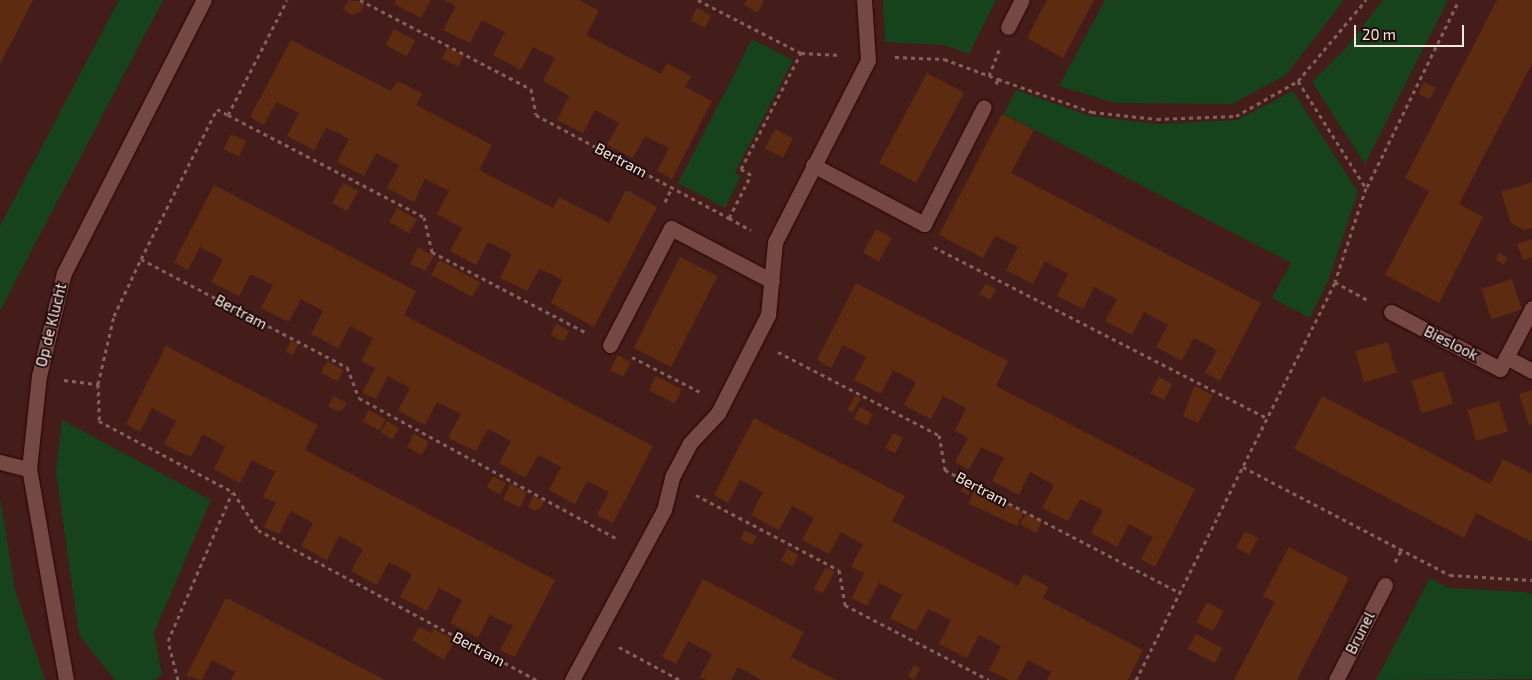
<!DOCTYPE html>
<html>
<head>
<meta charset="utf-8">
<style>
  body { margin:0 }
  #map { position:relative; width:1532px; height:680px; overflow:hidden; background:#441c19; font-family:"Exo 2",sans-serif }
  div>[style] { position:absolute }
  .green>* { inset:0; background:#16421c }
  .building>* { inset:0; background:#5c2b10; transform-origin:0 0 }
  .path>* { height:3px; margin-top:-1.5px; transform-origin:0; background:repeating-linear-gradient(90deg,#83615e 0 4px,transparent 0 8px) }
  .roads { filter:drop-shadow(0 0 1px #290404) drop-shadow(0 0 1px #290404) }
  .minor>* { height:15px; margin:-7.5px; padding:0 7.5px; transform-origin:7.5px; border-radius:7.5px; background:#764844 }
  span { translate:-50% -50%; white-space:nowrap; text-align:center; line-height:1.15; -webkit-text-stroke:4px #1f0d0b; paint-order:stroke }
  .street-label { font-size:15px; color:#fce5e2 }
  .scale { position:absolute; left:1354px; top:25px; width:110px; height:22px; box-sizing:border-box; border:2px solid #fce5e2; border-top:0; padding-left:6px; font-size:15px; line-height:18px; white-space:nowrap; color:#fce5e2; -webkit-text-stroke:4px #1f0d0b; paint-order:stroke }
</style>
</head>
<body>
<div id="map">
  <div class="green">
    <div style="clip-path:polygon(119px 0,163px 0,0 311px,0 226px)"></div>
    <div style="clip-path:polygon(883px 0,996px 0,969px 54px,944px 45px,885px 42px)"></div>
    <div style="clip-path:polygon(1105px 0,1344px 0,1286px 75px,1232px 104px,1115px 103px,1059px 86px)"></div>
    <div style="clip-path:polygon(1383px 0,1448px 0,1365px 164px,1312px 82px,1346px 48px)"></div>
    <div style="clip-path:polygon(752px 39px,793px 60px,735px 173px,741px 176px,725px 208px,678px 183px)"></div>
    <div style="clip-path:polygon(1016px 90px,1091px 116px,1156px 124px,1237px 120px,1293px 91px,1358px 192px,1329px 279px,1310px 318px,1272px 298px,1291px 263px,1004px 114px)"></div>
    <div style="clip-path:polygon(62px 420px,211px 500px,154px 633px,162px 675px,155px 680px,115px 680px,79px 635px,56px 472px)"></div>
    <div style="clip-path:polygon(0 497px,15px 590px,45px 680px,0 680px)"></div>
    <div style="clip-path:polygon(1430px 578px,1448px 588px,1526px 592px,1532px 595px,1532px 679px,1376px 680px)"></div>
  </div>
  <div class="building">
    <div style="clip-path:polygon(0 0,33px 0,0 64px)"></div>
    <div style="clip-path:polygon(349px 0,365px 3px,360px 12px,352px 15px,343px 10px)"></div>
    <div style="clip-path:polygon(396px 0,431px 0,421px 18px,394px 4px)"></div>
    <div style="clip-path:polygon(443px 0,579px 0,599px 11px,586px 35px,661px 74px,667px 63px,691px 76px,685px 87px,712px 101px,672px 179px,657px 171px,669px 148px,645px 136px,633px 158px,607px 145px,619px 123px,595px 110px,583px 133px,557px 120px,569px 96px,543px 81px,555px 58px,533px 47px,521px 70px,493px 55px,505px 32px,482px 20px,470px 43px,443px 30px,456px 6px)"></div>
    <div style="clip-path:polygon(747px 0,764px 0,758px 13px,744px 5px)"></div>
    <div style="clip-path:polygon(1047px 0,1094px 0,1063px 58px,1027px 38px)"></div>
    <div style="clip-path:polygon(1497px 0,1532px 0,1532px 64px,1459px 204px,1483px 217px,1439px 303px,1385px 275px,1429px 191px,1405px 178px)"></div>
    <div style="left:697px;top:8px;width:16px;height:14px;rotate:27deg"></div>
    <div style="left:394px;top:29px;width:24px;height:18px;rotate:28deg"></div>
    <div style="clip-path:polygon(291px 40px,391px 91px,397px 81px,422px 93px,416px 105px,492px 145px,479px 170px,553px 208px,559px 197px,609px 223px,626px 190px,657px 207px,594px 327px,551px 303px,562px 280px,551px 274px,539px 269px,527px 291px,500px 278px,512px 254px,488px 242px,476px 265px,450px 251px,462px 228px,437px 214px,449px 191px,425px 179px,414px 202px,387px 188px,399px 165px,376px 153px,364px 176px,337px 162px,349px 139px,338px 133px,326px 128px,314px 150px,287px 136px,299px 113px,276px 102px,264px 125px,250px 117px)"></div>
    <div style="left:448px;top:47px;width:18px;height:13px;rotate:27deg"></div>
    <div style="left:927px;top:73px;width:42px;height:102px;rotate:28deg"></div>
    <div style="left:1424px;top:82px;width:13px;height:13px;rotate:27deg"></div>
    <div style="clip-path:polygon(1002px 114px,1034px 130px,1011px 173px,1261px 303px,1220px 381px,1205px 373px,1217px 350px,1194px 338px,1182px 361px,1156px 347px,1168px 325px,1144px 312px,1132px 335px,1105px 321px,1117px 299px,1094px 287px,1083px 309px,1057px 296px,1068px 274px,1045px 261px,1033px 284px,1006px 270px,1018px 247px,1006px 241px,995px 236px,983px 258px,939px 235px)"></div>
    <div style="left:775px;top:129px;width:20px;height:22px;rotate:27deg"></div>
    <div style="left:231px;top:134px;width:17px;height:17px;rotate:25deg"></div>
    <div style="clip-path:polygon(1532px 182px,1532px 228px,1524px 230px,1511px 223px,1501px 192px)"></div>
    <div style="left:343px;top:183px;width:17px;height:23px;rotate:28deg"></div>
    <div style="clip-path:polygon(214px 185px,416px 291px,404px 315px,653px 446px,613px 523px,597px 515px,609px 492px,587px 481px,575px 504px,549px 490px,561px 467px,538px 455px,525px 478px,499px 463px,511px 441px,488px 429px,476px 451px,448px 438px,461px 414px,437px 402px,425px 425px,398px 411px,410px 388px,388px 376px,376px 399px,362px 393px,375px 368px,361px 361px,373px 338px,350px 326px,338px 348px,311px 334px,323px 311px,301px 299px,289px 322px,261px 308px,273px 285px,251px 274px,239px 296px,211px 282px,223px 259px,200px 247px,188px 270px,174px 262px)"></div>
    <div style="left:397px;top:208px;width:23px;height:16px;rotate:29deg"></div>
    <div style="left:876px;top:229px;width:18px;height:27px;rotate:29deg"></div>
    <div style="clip-path:polygon(1532px 239px,1532px 257px,1523px 260px,1517px 244px)"></div>
    <div style="clip-path:polygon(418px 247px,434px 256px,425px 271px,410px 264px)"></div>
    <div style="clip-path:polygon(1499px 253px,1508px 258px,1504px 265px,1496px 260px)"></div>
    <div style="left:680px;top:257px;width:42px;height:102px;rotate:27deg"></div>
    <div style="left:439px;top:260px;width:47px;height:17px;rotate:28deg"></div>
    <div style="left:1512px;top:279px;width:32px;height:32px;rotate:72deg"></div>
    <div style="clip-path:polygon(856px 283px,1008px 361px,996px 386px,1195px 489px,1155px 567px,1141px 559px,1153px 537px,1129px 524px,1117px 547px,1091px 533px,1103px 510px,1080px 499px,1068px 521px,1042px 508px,1054px 485px,1030px 472px,1019px 495px,992px 481px,1004px 458px,981px 447px,969px 470px,955px 462px,968px 438px,955px 431px,966px 408px,943px 396px,931px 419px,917px 412px,904px 405px,916px 382px,893px 370px,881px 394px,854px 380px,866px 357px,843px 345px,831px 368px,817px 360px)"></div>
    <div style="clip-path:polygon(986px 284px,996px 289px,990px 300px,979px 294px)"></div>
    <div style="left:556px;top:324px;width:15px;height:12px;rotate:28deg"></div>
    <div style="left:291px;top:340px;width:8px;height:13px;rotate:23deg"></div>
    <div style="left:1388px;top:342px;width:32px;height:34px;rotate:74deg"></div>
    <div style="clip-path:polygon(166px 346px,318px 425px,305px 450px,555px 580px,515px 657px,500px 650px,513px 626px,490px 615px,478px 638px,450px 623px,462px 600px,439px 588px,427px 611px,400px 597px,412px 574px,389px 562px,377px 585px,351px 571px,363px 549px,339px 536px,327px 560px,301px 546px,313px 523px,291px 511px,279px 534px,264px 527px,276px 503px,263px 497px,275px 472px,252px 460px,240px 483px,214px 469px,225px 447px,203px 434px,191px 457px,177px 451px,164px 444px,176px 421px,152px 408px,140px 432px,126px 424px)"></div>
    <div style="left:618px;top:355px;width:15px;height:17px;rotate:28deg"></div>
    <div style="left:327px;top:361px;width:19px;height:13px;rotate:28deg"></div>
    <div style="left:1443px;top:371px;width:34px;height:33px;rotate:73deg"></div>
    <div style="left:656px;top:376px;width:29px;height:16px;rotate:27deg"></div>
    <div style="left:1159px;top:377px;width:15px;height:18px;rotate:28deg"></div>
    <div style="clip-path:polygon(1194px 386px,1213px 395px,1198px 423px,1183px 416px)"></div>
    <div style="clip-path:polygon(1532px 390px,1532px 424px,1529px 425px,1519px 394px)"></div>
    <div style="left:856px;top:395px;width:6px;height:17px;rotate:31deg"></div>
    <div style="clip-path:polygon(334px 396px,347px 403px,343px 409px,337px 411px,328px 406px)"></div>
    <div style="clip-path:polygon(1322px 396px,1490px 484px,1503px 459px,1532px 474px,1532px 542px,1476px 513px,1464px 538px,1294px 449px)"></div>
    <div style="left:1499px;top:401px;width:32px;height:33px;rotate:74deg"></div>
    <div style="left:860px;top:407px;width:15px;height:13px;rotate:28deg"></div>
    <div style="left:369px;top:410px;width:19px;height:13px;rotate:28deg"></div>
    <div style="clip-path:polygon(754px 418px,905px 496px,892px 521px,1018px 586px,1024px 574px,1048px 587px,1043px 598px,1143px 650px,1128px 680px,1047px 680px,1051px 672px,1028px 660px,1017px 680px,1009px 680px,989px 670px,1001px 646px,979px 635px,967px 658px,939px 644px,951px 620px,928px 609px,916px 631px,890px 618px,902px 595px,879px 583px,867px 606px,852px 598px,864px 573px,851px 567px,863px 544px,841px 532px,829px 554px,802px 540px,814px 518px,792px 506px,779px 530px,751px 515px,763px 492px,740px 480px,728px 503px,714px 495px)"></div>
    <div style="left:387px;top:421px;width:14px;height:13px;rotate:30deg"></div>
    <div style="left:893px;top:433px;width:11px;height:17px;rotate:27deg"></div>
    <div style="left:414px;top:434px;width:17px;height:15px;rotate:28deg"></div>
    <div style="left:493px;top:476px;width:15px;height:13px;rotate:28deg"></div>
    <div style="clip-path:polygon(965px 483px,973px 487px,968px 495px,961px 491px)"></div>
    <div style="left:510px;top:484px;width:19px;height:17px;rotate:25deg"></div>
    <div style="left:975px;top:489px;width:54px;height:16px;rotate:25deg"></div>
    <div style="clip-path:polygon(533px 496px,544px 501px,541px 508px,535px 511px,528px 507px)"></div>
    <div style="left:1026px;top:513px;width:18px;height:13px;rotate:27deg"></div>
    <div style="left:745px;top:530px;width:13px;height:10px;rotate:27deg"></div>
    <div style="left:1245px;top:531px;width:15px;height:19px;rotate:28deg"></div>
    <div style="clip-path:polygon(1289px 547px,1349px 578px,1297px 680px,1234px 680px,1275px 602px,1263px 596px)"></div>
    <div style="left:787px;top:549px;width:13px;height:13px;rotate:27deg"></div>
    <div style="left:826px;top:567px;width:10px;height:25px;rotate:29deg"></div>
    <div style="clip-path:polygon(703px 579px,804px 632px,791px 657px,836px 680px,761px 680px,738px 667px,731px 680px,706px 680px,700px 677px,712px 654px,688px 641px,676px 664px,662px 657px)"></div>
    <div style="clip-path:polygon(226px 598px,252px 611px,385px 680px,231px 680px,235px 672px,212px 660px,202px 680px,186px 676px)"></div>
    <div style="left:1207px;top:602px;width:19px;height:23px;rotate:28deg"></div>
    <div style="clip-path:polygon(419px 627px,432px 633px,434px 629px,455px 640px,444px 660px,412px 640px)"></div>
    <div style="left:1196px;top:634px;width:30px;height:17px;rotate:28deg"></div>
    <div style="left:914px;top:665px;width:7px;height:13px;rotate:27deg"></div>
  </div>
  <div class="path">
    <div style="left:360px;top:0;width:193px;rotate:27.5deg"></div>
    <div style="left:531px;top:89px;width:26px;rotate:79deg"></div>
    <div style="left:536px;top:115px;width:219px;rotate:28.1deg"></div>
    <div style="left:729px;top:218px;width:48px;rotate:-62.9deg"></div>
    <div style="left:751px;top:175px;width:12px;rotate:-149deg"></div>
    <div style="left:741px;top:169px;width:131px;rotate:-62.7deg"></div>
    <div style="left:801px;top:53px;width:116px;rotate:-152.8deg"></div>
    <div style="left:801px;top:53px;width:40px;rotate:2.9deg"></div>
    <div style="left:895px;top:57px;width:49px;rotate:2.3deg"></div>
    <div style="left:944px;top:59px;width:58px;rotate:20.3deg"></div>
    <div style="left:989px;top:76px;width:28px;rotate:-69deg"></div>
    <div style="left:1298px;top:81px;width:127px;rotate:57.6deg"></div>
    <div style="left:1366px;top:188px;width:99px;rotate:108.3deg"></div>
    <div style="left:1335px;top:282px;width:38px;rotate:29deg"></div>
    <div style="left:996px;top:84px;width:5px;rotate:-68deg"></div>
    <div style="left:998px;top:79px;width:100px;rotate:19.3deg"></div>
    <div style="left:1092px;top:112px;width:65px;rotate:6.1deg"></div>
    <div style="left:1157px;top:119px;width:79px;rotate:-2.2deg"></div>
    <div style="left:1236px;top:116px;width:71px;rotate:-29.4deg"></div>
    <div style="left:1298px;top:81px;width:106px;rotate:-50deg"></div>
    <div style="left:228px;top:115px;width:221px;rotate:27.5deg"></div>
    <div style="left:424px;top:217px;width:36px;rotate:77deg"></div>
    <div style="left:432px;top:252px;width:175px;rotate:27.6deg"></div>
    <div style="left:1367px;top:187px;width:208px;rotate:-63.8deg"></div>
    <div style="left:665px;top:202px;width:17px;rotate:-65deg"></div>
    <div style="left:729px;top:218px;width:25px;rotate:29deg"></div>
    <div style="left:934px;top:247px;width:374px;rotate:27.2deg"></div>
    <div style="left:141px;top:259px;width:233px;rotate:27.7deg"></div>
    <div style="left:347px;top:367px;width:33px;rotate:69deg"></div>
    <div style="left:359px;top:398px;width:295px;rotate:28.6deg"></div>
    <div style="left:778px;top:352px;width:181px;rotate:27.3deg"></div>
    <div style="left:939px;top:435px;width:36px;rotate:80deg"></div>
    <div style="left:945px;top:470px;width:265px;rotate:27.6deg"></div>
    <div style="left:632px;top:357px;width:76px;rotate:27.2deg"></div>
    <div style="left:64px;top:380px;width:34px;rotate:7deg"></div>
    <div style="left:98px;top:384px;width:70px;rotate:-76.8deg"></div>
    <div style="left:114px;top:316px;width:63px;rotate:-64.7deg"></div>
    <div style="left:141px;top:259px;width:168px;rotate:-63.1deg"></div>
    <div style="left:217px;top:109px;width:13px;rotate:29deg"></div>
    <div style="left:228px;top:115px;width:129px;rotate:-62.8deg"></div>
    <div style="left:98px;top:384px;width:37px;rotate:88deg"></div>
    <div style="left:99px;top:421px;width:152px;rotate:27.9deg"></div>
    <div style="left:233px;top:492px;width:45px;rotate:56.7deg"></div>
    <div style="left:258px;top:530px;width:316px;rotate:28.3deg"></div>
    <div style="left:1243px;top:467px;width:233px;rotate:27.6deg"></div>
    <div style="left:1450px;top:575px;width:82px;rotate:3.5deg"></div>
    <div style="left:696px;top:495px;width:161px;rotate:27.7deg"></div>
    <div style="left:839px;top:570px;width:36px;rotate:80deg"></div>
    <div style="left:845px;top:605px;width:162px;rotate:27.5deg"></div>
    <div style="left:1395px;top:562px;width:15px;rotate:-62deg"></div>
    <div style="left:619px;top:647px;width:69px;rotate:28.4deg"></div>
    <div style="left:178px;top:680px;width:40px;rotate:-104.4deg"></div>
    <div style="left:168px;top:641px;width:161px;rotate:-66.6deg"></div>
    <div style="left:1136px;top:680px;width:445px;rotate:-63.4deg"></div>
  </div>
  <div class="roads">
    <div class="minor">
      <div style="left:1008px;top:27px;width:30px;rotate:-63deg"></div>
      <div style="left:813px;top:165px;width:126px;rotate:28deg"></div>
      <div style="left:924px;top:224px;width:131px;rotate:-62.9deg"></div>
      <div style="left:1391px;top:312px;width:123px;rotate:27.6deg"></div>
      <div style="left:1500px;top:369px;width:69px;rotate:-62.3deg"></div>
      <div style="left:610px;top:345px;width:132px;rotate:-62.5deg"></div>
      <div style="left:671px;top:228px;width:114px;rotate:27.7deg"></div>
      <div style="left:1506px;top:357px;width:30px;rotate:28deg"></div>
      <div style="left:0;top:462px;width:30px;rotate:14deg"></div>
      <div style="left:66px;top:680px;width:214px;rotate:-99.9deg"></div>
      <div style="left:29px;top:469px;width:94px;rotate:-83.9deg"></div>
      <div style="left:39px;top:376px;width:106px;rotate:-76.4deg"></div>
      <div style="left:64px;top:273px;width:307px;rotate:-62.9deg"></div>
      <div style="left:572px;top:680px;width:193px;rotate:-61.6deg"></div>
      <div style="left:664px;top:510px;width:34px;rotate:-76deg"></div>
      <div style="left:672px;top:477px;width:38px;rotate:-62deg"></div>
      <div style="left:690px;top:443px;width:41px;rotate:-47deg"></div>
      <div style="left:718px;top:413px;width:110px;rotate:-63deg"></div>
      <div style="left:768px;top:315px;width:73px;rotate:-84.5deg"></div>
      <div style="left:775px;top:242px;width:204px;rotate:-62.9deg"></div>
      <div style="left:868px;top:60px;width:60px;rotate:-93.8deg"></div>
      <div style="left:1336px;top:680px;width:107px;rotate:-62.7deg"></div>
    </div>
  </div>
  <div class="street-label">
    <span style="left:621px;top:160px;rotate:28deg">Bertram</span>
    <span style="left:241px;top:312px;rotate:28deg">Bertram</span>
    <span style="left:51px;top:325px;rotate:-76deg">Op de Klucht</span>
    <span style="left:1451px;top:343px;rotate:27deg">Bieslook</span>
    <span style="left:982px;top:489px;rotate:28deg">Bertram</span>
    <span style="left:1360px;top:633px;rotate:-63deg">Brunel</span>
    <span style="left:479px;top:649px;rotate:28deg">Bertram</span>
  </div>
  <div class="scale">20 m</div>
</div>
</body>
</html>
